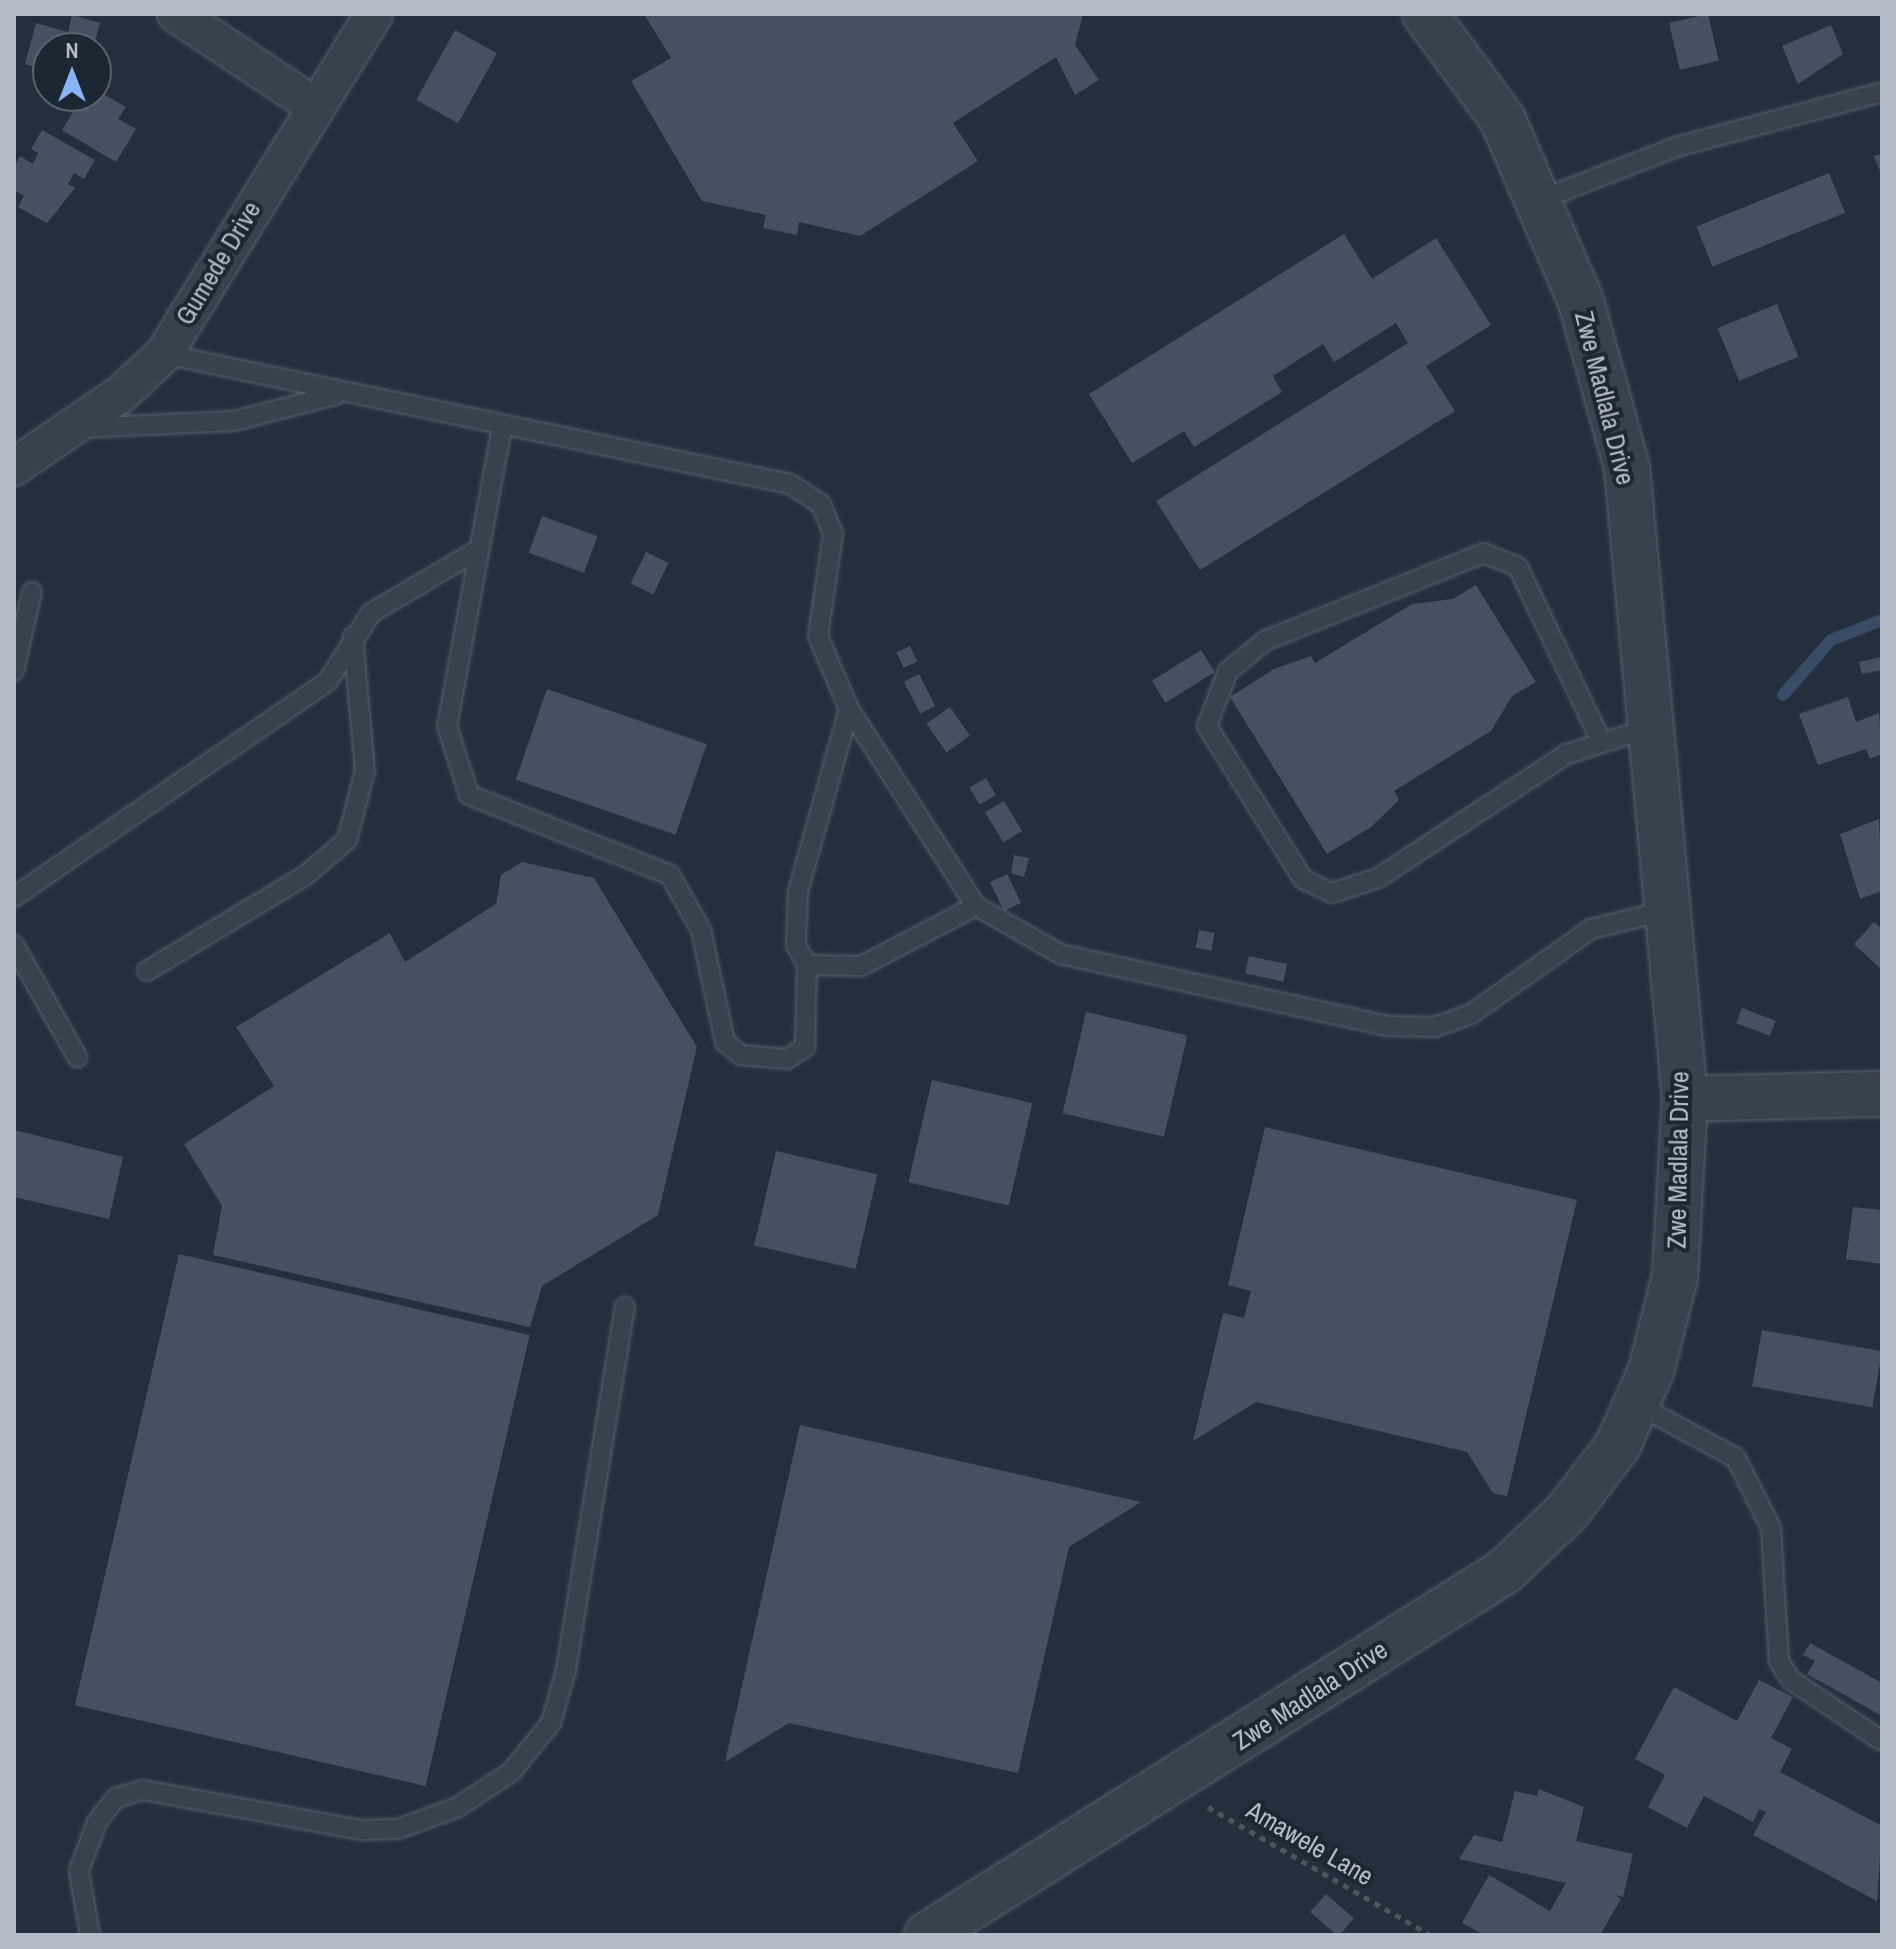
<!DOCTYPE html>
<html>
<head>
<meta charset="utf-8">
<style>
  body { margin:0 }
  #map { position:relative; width:1896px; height:1949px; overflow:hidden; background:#242f3e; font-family:"Archivo Narrow",sans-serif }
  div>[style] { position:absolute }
  .stream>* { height:12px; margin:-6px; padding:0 6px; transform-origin:6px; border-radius:6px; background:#394c67 }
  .building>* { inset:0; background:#455162; transform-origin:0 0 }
  .path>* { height:5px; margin-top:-2.5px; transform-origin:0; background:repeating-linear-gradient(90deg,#44595c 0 6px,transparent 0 12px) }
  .roads { filter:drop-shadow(0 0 2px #565f6c) drop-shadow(0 0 2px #565f6c) }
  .service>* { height:18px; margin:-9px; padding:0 9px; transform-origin:9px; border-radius:9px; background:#38414e }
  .minor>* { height:36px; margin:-18px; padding:0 18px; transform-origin:18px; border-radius:18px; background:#38414e }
  .tertiary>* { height:44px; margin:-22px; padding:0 22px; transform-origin:22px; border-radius:22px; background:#38414e }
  span { translate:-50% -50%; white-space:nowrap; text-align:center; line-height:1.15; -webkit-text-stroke:8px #1d2633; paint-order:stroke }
  .street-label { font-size:26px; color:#b4bcc9 }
  .frame { position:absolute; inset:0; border:16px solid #b4bcc9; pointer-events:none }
  .north { position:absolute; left:32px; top:32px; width:80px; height:80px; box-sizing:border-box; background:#1d2633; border:2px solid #59626f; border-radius:50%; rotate:0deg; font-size:22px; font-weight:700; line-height:32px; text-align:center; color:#b4bcc9 }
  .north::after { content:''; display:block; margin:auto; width:28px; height:36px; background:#8ab4f8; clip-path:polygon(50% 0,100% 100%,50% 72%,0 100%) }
</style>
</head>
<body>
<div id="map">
  <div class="stream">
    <div style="left:1783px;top:695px;width:73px;rotate:-48.9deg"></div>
    <div style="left:1831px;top:640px;width:55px;rotate:-21.4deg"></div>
  </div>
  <div class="building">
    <div style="clip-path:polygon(644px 14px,1083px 14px,1075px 45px,1099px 80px,1075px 95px,1056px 57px,953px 123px,978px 161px,860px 236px,799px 222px,797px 235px,763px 228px,766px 215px,702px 201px,631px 81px,671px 58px)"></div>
    <div style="left:1708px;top:14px;width:48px;height:40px;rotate:77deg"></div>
    <div style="clip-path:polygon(72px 15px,100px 23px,93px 48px,48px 48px,48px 71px,25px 64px,36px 23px,68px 32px)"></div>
    <div style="clip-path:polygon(1831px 25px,1843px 54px,1798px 84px,1782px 46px)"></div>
    <div style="left:455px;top:30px;width:48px;height:80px;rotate:29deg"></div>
    <div style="clip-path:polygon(96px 90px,126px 107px,118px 119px,136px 129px,116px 162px,62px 130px,83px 96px)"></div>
    <div style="clip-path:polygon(42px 130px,95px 160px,84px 179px,74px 173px,68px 184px,75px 188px,47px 223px,18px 207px,24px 196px,14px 190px,14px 167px,20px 156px,33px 164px,38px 153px,31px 149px)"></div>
    <div style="clip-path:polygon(1882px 154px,1882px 176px,1874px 156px)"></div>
    <div style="left:1829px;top:173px;width:43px;height:143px;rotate:68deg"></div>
    <div style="clip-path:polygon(1344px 234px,1372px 279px,1436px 238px,1491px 325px,1426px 366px,1455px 411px,1200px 570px,1156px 501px,1408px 343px,1396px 323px,1334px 362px,1323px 344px,1273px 376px,1282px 392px,1194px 447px,1184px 431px,1132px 463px,1089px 394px)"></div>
    <div style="left:1777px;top:304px;width:57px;height:64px;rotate:68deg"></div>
    <div style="left:542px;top:516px;width:59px;height:39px;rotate:20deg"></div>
    <div style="left:646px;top:552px;width:25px;height:35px;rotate:26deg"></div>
    <div style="clip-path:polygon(1476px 585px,1536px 682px,1512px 696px,1491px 731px,1394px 791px,1399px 800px,1371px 827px,1327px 854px,1230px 697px,1274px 669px,1311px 656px,1315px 663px,1412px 604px,1453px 599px)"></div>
    <div style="left:910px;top:646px;width:17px;height:15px;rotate:65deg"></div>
    <div style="left:1201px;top:650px;width:26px;height:58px;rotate:58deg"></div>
    <div style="clip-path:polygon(1882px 657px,1882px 670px,1862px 674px,1859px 662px)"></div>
    <div style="left:919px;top:674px;width:36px;height:17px;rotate:63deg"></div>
    <div style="left:547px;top:689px;width:169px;height:96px;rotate:19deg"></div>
    <div style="clip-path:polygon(1848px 697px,1856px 722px,1879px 713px,1882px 754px,1870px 759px,1866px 749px,1818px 765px,1799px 714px)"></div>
    <div style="left:950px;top:707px;width:35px;height:29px;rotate:55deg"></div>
    <div style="left:986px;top:778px;width:20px;height:19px;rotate:60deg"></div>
    <div style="left:1004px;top:801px;width:35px;height:22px;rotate:59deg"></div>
    <div style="clip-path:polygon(1879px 819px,1882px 891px,1860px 899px,1840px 834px)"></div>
    <div style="clip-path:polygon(1014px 855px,1029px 858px,1024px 877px,1011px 873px)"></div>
    <div style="clip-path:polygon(522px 862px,594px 878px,697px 1047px,658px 1215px,542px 1286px,530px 1327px,213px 1255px,222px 1206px,184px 1144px,274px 1086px,236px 1027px,390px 933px,405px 962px,496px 904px,501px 875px)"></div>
    <div style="left:1007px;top:874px;width:32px;height:19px;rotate:64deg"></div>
    <div style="clip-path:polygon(1874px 922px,1882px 929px,1882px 970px,1854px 944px)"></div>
    <div style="left:1199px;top:930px;width:16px;height:18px;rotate:11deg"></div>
    <div style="left:1249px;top:956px;width:39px;height:18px;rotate:12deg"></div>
    <div style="left:1742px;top:1008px;width:36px;height:16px;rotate:21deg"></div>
    <div style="left:1086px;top:1012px;width:104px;height:104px;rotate:13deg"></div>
    <div style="left:932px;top:1080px;width:103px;height:105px;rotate:13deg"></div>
    <div style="clip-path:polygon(1265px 1127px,1577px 1200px,1507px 1496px,1493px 1493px,1467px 1452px,1256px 1402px,1193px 1441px,1223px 1313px,1244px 1318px,1251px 1291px,1228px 1285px)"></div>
    <div style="clip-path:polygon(14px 1130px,123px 1157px,109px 1219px,14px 1197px)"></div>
    <div style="left:776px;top:1151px;width:104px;height:97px;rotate:13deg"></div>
    <div style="clip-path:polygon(1853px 1207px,1882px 1210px,1882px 1264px,1846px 1259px)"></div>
    <div style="left:179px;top:1254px;width:360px;height:463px;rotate:13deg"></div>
    <div style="left:1762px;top:1330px;width:122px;height:57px;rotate:10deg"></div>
    <div style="clip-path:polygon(800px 1425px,1141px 1502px,1069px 1547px,1018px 1773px,789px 1723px,725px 1762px)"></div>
    <div style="clip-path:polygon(1810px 1643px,1882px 1683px,1882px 1716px,1807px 1674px,1815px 1661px,1803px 1655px)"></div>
    <div style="clip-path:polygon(1759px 1680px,1793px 1697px,1771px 1738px,1792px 1749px,1780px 1772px,1882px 1826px,1877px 1901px,1753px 1835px,1766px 1812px,1759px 1809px,1753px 1822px,1704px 1796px,1687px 1828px,1648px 1807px,1665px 1775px,1635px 1759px,1674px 1687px,1737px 1721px)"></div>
    <div style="clip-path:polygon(1539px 1789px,1584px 1807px,1576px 1841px,1633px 1854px,1623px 1897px,1615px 1895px,1621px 1899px,1600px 1935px,1484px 1935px,1462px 1923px,1489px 1875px,1550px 1911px,1566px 1883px,1459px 1859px,1474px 1835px,1502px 1842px,1515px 1791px,1537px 1796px)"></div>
    <div style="left:1326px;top:1894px;width:37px;height:24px;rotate:41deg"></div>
  </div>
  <div class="path">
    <div style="left:1208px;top:1807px;width:257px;rotate:29.9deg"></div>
  </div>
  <div class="roads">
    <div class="service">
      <div style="left:1537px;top:201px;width:149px;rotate:-21.2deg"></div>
      <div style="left:1676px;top:147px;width:213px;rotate:-14.9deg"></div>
      <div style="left:164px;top:354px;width:639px;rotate:11.73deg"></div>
      <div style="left:790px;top:484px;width:37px;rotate:33deg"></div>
      <div style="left:821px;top:504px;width:32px;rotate:68deg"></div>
      <div style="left:833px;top:534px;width:103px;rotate:98.4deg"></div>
      <div style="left:818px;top:636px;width:79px;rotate:67deg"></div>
      <div style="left:849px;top:709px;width:234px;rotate:57.2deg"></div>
      <div style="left:976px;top:906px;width:97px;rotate:29.7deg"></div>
      <div style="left:1060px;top:954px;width:336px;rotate:12.4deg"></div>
      <div style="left:1388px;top:1026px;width:47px;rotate:1.2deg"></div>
      <div style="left:1435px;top:1027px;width:38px;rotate:-20deg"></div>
      <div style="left:1471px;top:1014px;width:147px;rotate:-35.3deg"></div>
      <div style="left:1591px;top:929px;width:79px;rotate:-13.9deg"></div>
      <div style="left:502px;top:427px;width:304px;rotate:100.4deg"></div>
      <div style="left:447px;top:726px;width:72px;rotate:72.3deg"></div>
      <div style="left:469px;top:795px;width:216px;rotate:21.7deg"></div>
      <div style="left:670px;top:875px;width:63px;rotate:60.6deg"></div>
      <div style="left:701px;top:930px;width:115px;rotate:77.9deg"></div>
      <div style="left:725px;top:1042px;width:21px;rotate:39deg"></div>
      <div style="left:741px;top:1055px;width:46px;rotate:5deg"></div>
      <div style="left:787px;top:1059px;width:22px;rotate:-34deg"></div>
      <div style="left:805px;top:1047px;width:82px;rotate:-88.6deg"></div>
      <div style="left:80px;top:428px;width:154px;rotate:-2.6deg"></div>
      <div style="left:234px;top:421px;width:104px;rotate:-14.4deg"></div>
      <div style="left:14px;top:671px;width:81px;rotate:-77.2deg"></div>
      <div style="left:849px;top:709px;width:190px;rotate:105.6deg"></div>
      <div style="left:798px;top:892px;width:53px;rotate:92.2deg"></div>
      <div style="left:796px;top:945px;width:23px;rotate:61deg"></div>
      <div style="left:807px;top:965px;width:54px;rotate:1.1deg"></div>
      <div style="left:861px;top:966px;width:130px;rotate:-27.6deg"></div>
      <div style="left:1601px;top:741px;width:193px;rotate:-115.5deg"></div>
      <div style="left:1518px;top:567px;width:37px;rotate:-158deg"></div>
      <div style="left:1484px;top:553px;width:235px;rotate:158.2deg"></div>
      <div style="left:1266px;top:640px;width:49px;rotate:140.8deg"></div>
      <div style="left:1228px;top:671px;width:59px;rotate:110.9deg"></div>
      <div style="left:1207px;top:726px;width:181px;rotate:57.9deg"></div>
      <div style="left:1303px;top:879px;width:32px;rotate:26deg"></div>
      <div style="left:1332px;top:893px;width:48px;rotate:-18.1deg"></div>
      <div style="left:1378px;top:878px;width:226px;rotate:-33.3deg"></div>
      <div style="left:1567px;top:754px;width:89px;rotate:-17.6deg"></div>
      <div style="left:14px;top:897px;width:381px;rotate:-34.5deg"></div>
      <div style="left:328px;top:681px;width:80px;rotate:-57.7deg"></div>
      <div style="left:371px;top:613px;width:124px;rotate:-30.5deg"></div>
      <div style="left:14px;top:945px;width:129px;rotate:60.6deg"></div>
      <div style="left:147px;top:971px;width:186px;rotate:-31.1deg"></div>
      <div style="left:306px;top:875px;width:54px;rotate:-40.5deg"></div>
      <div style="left:347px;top:840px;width:71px;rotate:-75.4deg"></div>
      <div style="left:365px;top:771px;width:135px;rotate:-95.1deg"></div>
      <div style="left:1636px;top:1404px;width:114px;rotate:28.4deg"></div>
      <div style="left:1736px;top:1458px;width:78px;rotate:63.4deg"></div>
      <div style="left:1771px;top:1528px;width:133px;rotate:86.6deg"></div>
      <div style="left:1779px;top:1661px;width:22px;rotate:58deg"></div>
      <div style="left:1791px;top:1680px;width:110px;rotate:33.8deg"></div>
      <div style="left:90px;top:1935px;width:65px;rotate:-99.8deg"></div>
      <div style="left:79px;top:1871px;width:52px;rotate:-69.8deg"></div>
      <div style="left:97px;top:1822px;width:31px;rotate:-52deg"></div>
      <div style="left:116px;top:1798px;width:28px;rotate:-17deg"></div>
      <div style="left:143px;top:1790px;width:223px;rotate:10.4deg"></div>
      <div style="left:362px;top:1830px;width:36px;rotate:-2deg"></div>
      <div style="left:398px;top:1829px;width:64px;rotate:-20.1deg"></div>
      <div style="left:458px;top:1807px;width:64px;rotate:-33.4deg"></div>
      <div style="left:511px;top:1772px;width:63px;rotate:-50.8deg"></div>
      <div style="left:551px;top:1723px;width:55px;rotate:-74.2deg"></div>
      <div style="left:566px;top:1670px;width:368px;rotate:-80.8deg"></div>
    </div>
    <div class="minor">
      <div style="left:176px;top:14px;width:163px;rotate:33.5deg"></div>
      <div style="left:14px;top:467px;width:130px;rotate:-34.3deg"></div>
      <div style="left:121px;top:394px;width:59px;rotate:-42.9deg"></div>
      <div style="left:164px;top:354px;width:400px;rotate:-58.3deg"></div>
    </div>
    <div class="tertiary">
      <div style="left:1685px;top:1099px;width:197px;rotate:-1.5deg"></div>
      <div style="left:927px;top:1935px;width:683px;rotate:-32.2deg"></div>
      <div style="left:1505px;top:1571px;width:86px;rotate:-43.6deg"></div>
      <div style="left:1567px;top:1512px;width:84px;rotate:-52.7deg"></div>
      <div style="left:1618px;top:1445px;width:81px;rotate:-66deg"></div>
      <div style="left:1651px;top:1371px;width:98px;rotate:-75.8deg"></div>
      <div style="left:1675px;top:1276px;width:177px;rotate:-86.8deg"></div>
      <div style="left:1685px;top:1099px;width:634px;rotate:-95.25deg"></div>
      <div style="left:1627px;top:468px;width:175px;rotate:-105.5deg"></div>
      <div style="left:1580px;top:299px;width:195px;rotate:-113.3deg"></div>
      <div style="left:1503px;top:120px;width:132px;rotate:-126.3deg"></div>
    </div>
  </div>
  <div class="street-label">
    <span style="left:218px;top:263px;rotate:-59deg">Gumede Drive</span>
    <span style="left:1605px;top:398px;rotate:76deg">Zwe Madlala Drive</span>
    <span style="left:1678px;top:1160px;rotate:-89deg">Zwe Madlala Drive</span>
    <span style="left:1310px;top:1695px;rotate:-33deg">Zwe Madlala Drive</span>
    <span style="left:1310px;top:1843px;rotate:30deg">Amawele Lane</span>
  </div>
  <div class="frame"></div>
  <div class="north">N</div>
</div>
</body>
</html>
